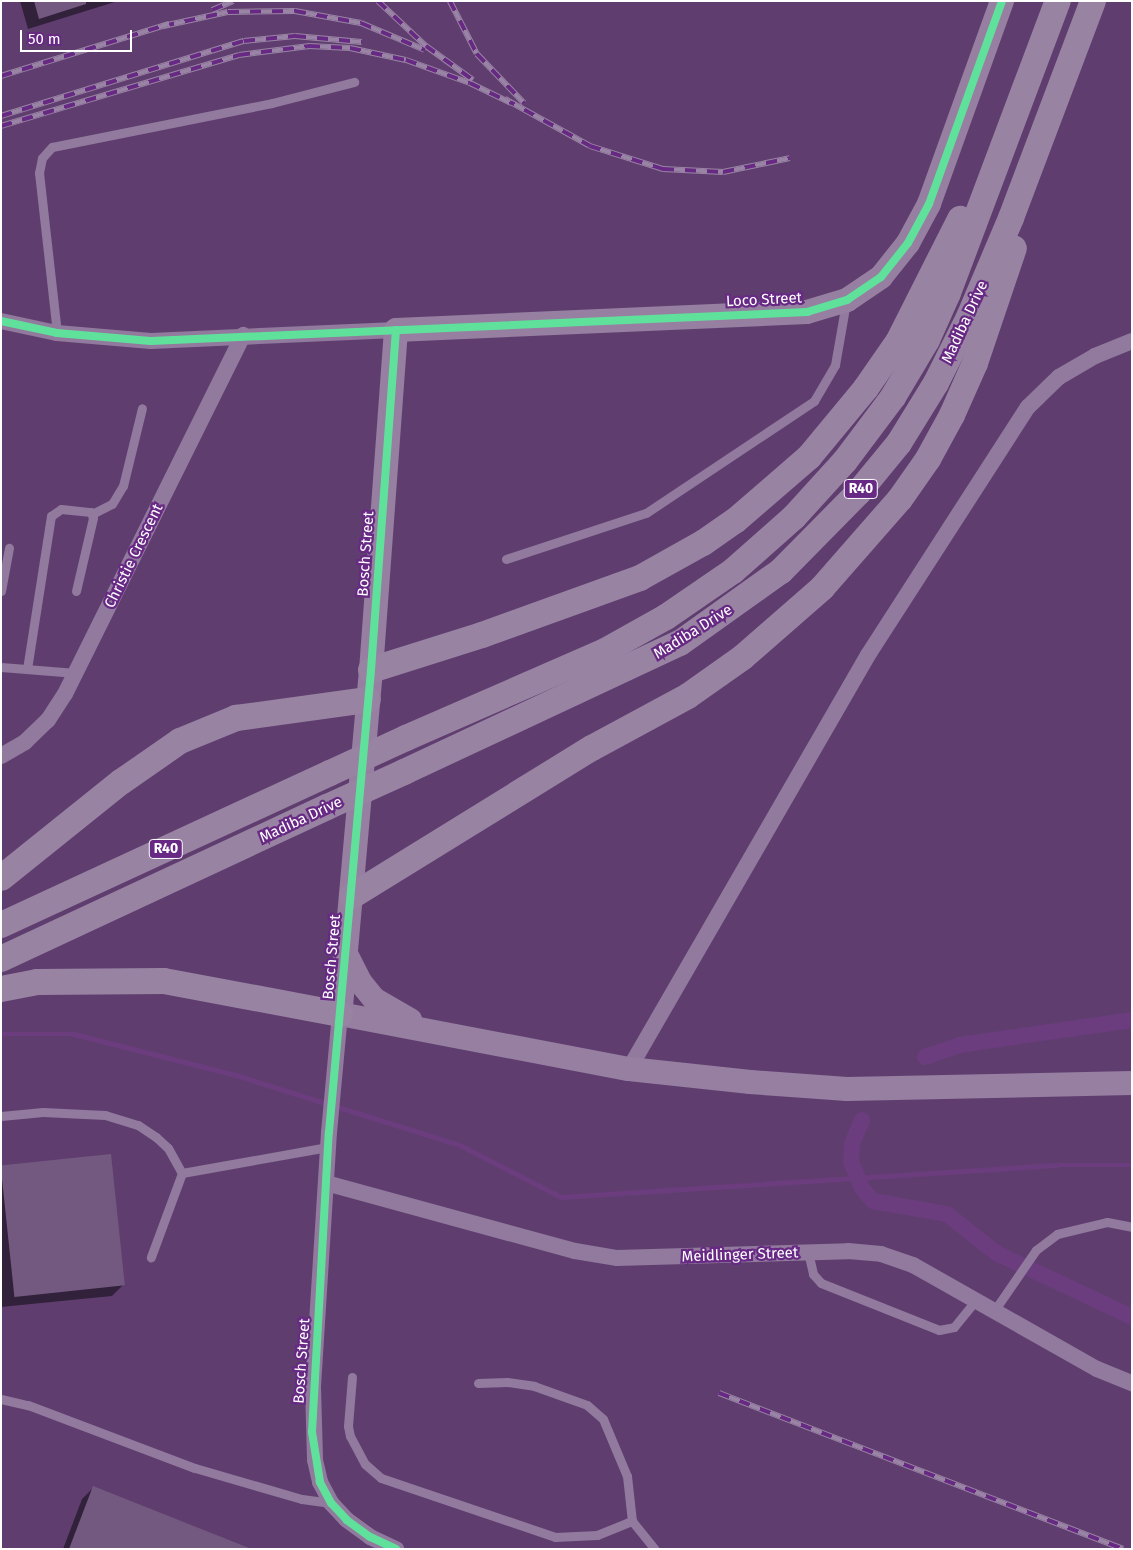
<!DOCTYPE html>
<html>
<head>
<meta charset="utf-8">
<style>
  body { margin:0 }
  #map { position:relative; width:1133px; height:1550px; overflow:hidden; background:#5f3e6f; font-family:"Fira Sans",sans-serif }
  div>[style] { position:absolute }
  .shadow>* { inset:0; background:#0007 }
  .stream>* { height:4.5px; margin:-2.25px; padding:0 2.25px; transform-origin:2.25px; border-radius:2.25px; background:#6b3d7e }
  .canal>* { height:16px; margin:-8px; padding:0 8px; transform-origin:8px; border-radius:8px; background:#6b3d7e }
  .building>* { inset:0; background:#735980; transform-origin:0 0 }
  .lane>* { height:9px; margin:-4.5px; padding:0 4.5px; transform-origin:4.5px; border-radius:4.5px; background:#917a9d }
  .street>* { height:16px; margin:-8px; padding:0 8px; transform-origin:8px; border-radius:8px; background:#917a9d }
  .secondary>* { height:24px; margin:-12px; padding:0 12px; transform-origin:12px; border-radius:12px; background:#967fa1 }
  .primary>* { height:26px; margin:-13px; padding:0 13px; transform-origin:13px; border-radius:13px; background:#9983a3 }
  .rail>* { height:5.5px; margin-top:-2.75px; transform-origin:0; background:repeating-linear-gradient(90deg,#672984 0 11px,#9a84a5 0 22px); box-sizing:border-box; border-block:1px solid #9a84a5 }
  .primary-bridge>* { height:26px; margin:-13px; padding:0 13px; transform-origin:13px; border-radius:13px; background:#9983a3 }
  .cycleway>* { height:8px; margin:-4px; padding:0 4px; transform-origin:4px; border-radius:4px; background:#60e19b }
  span { translate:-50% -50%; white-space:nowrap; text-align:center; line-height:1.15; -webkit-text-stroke:4.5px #672984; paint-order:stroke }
  .shield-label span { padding:1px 4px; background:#672984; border:1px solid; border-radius:4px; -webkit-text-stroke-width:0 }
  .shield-label { font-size:14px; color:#fff; font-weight:700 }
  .street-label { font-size:15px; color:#fff }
  .frame { position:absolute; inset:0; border:2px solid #fff; pointer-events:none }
  .scale { position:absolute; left:20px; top:30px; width:112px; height:22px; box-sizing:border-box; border:2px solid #fff; border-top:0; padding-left:6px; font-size:15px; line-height:18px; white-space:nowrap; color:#fff; -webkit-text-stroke:4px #672984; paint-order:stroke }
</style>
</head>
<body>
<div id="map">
  <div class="shadow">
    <div style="clip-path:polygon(20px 1px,118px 1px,28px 29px)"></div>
    <div style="clip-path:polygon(1px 1166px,123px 1285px,112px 1296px,1px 1307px)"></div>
    <div style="clip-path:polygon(93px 1488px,248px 1549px,63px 1549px,82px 1499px)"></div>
  </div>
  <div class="stream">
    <div style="left:1px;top:1034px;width:73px"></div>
    <div style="left:74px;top:1034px;width:167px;rotate:14.2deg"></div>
    <div style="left:236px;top:1075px;width:96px;rotate:17.5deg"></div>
    <div style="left:335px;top:1106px;width:131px;rotate:17.3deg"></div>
    <div style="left:460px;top:1145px;width:114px;rotate:27.2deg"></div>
    <div style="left:561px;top:1197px;width:498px;rotate:-3.7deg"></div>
    <div style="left:1058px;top:1165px;width:74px"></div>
  </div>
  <div class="canal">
    <div style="left:925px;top:1057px;width:36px;rotate:-19deg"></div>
    <div style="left:959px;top:1045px;width:175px;rotate:-8.2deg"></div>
    <div style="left:862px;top:1120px;width:25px;rotate:113deg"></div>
    <div style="left:852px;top:1143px;width:19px;rotate:93deg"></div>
    <div style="left:851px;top:1162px;width:28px;rotate:67deg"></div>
    <div style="left:862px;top:1188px;width:17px;rotate:50deg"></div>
    <div style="left:873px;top:1201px;width:75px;rotate:10deg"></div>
    <div style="left:947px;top:1214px;width:63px;rotate:38.5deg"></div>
    <div style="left:996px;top:1253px;width:150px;rotate:25.2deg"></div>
  </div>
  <div class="building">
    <div style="clip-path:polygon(34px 1px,86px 1px,86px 4px,39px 19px)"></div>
    <div style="left:111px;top:1154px;width:132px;height:111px;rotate:84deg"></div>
    <div style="clip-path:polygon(93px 1486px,249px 1548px,249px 1549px,69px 1549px)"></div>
  </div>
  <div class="lane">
    <div style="left:57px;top:333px;width:161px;rotate:-96.4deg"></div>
    <div style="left:39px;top:173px;width:15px;rotate:-79deg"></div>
    <div style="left:42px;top:158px;width:15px;rotate:-48deg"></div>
    <div style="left:52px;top:147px;width:224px;rotate:-11.3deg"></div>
    <div style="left:272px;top:103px;width:85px;rotate:-14.4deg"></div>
    <div style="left:92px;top:514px;width:22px;rotate:-27deg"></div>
    <div style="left:112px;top:504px;width:21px;rotate:-59deg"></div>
    <div style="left:123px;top:486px;width:80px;rotate:-76.3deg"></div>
    <div style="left:506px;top:559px;width:147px;rotate:-18.2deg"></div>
    <div style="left:646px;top:513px;width:202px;rotate:-33.7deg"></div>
    <div style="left:814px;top:401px;width:42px;rotate:-59.7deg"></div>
    <div style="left:835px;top:365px;width:64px;rotate:-80.1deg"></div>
    <div style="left:1px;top:591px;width:44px;rotate:-79.5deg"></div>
    <div style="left:1px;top:667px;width:75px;rotate:4.6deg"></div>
    <div style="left:27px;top:669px;width:155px;rotate:-81.1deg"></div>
    <div style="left:51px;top:516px;width:12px;rotate:-35deg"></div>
    <div style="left:61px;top:509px;width:30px;rotate:6deg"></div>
    <div style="left:91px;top:512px;width:6px;rotate:72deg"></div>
    <div style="left:93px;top:518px;width:75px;rotate:103.1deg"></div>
    <div style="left:1px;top:1116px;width:42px;rotate:-5.4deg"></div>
    <div style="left:43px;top:1112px;width:62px;rotate:2.8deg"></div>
    <div style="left:105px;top:1115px;width:34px;rotate:17deg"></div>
    <div style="left:138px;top:1125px;width:22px;rotate:34deg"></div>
    <div style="left:156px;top:1137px;width:16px;rotate:43deg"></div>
    <div style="left:168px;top:1148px;width:29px;rotate:61deg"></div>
    <div style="left:182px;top:1173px;width:90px;rotate:110.3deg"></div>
    <div style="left:182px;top:1173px;width:148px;rotate:-10.1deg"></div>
    <div style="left:808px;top:1252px;width:23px;rotate:77deg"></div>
    <div style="left:813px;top:1274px;width:12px;rotate:48deg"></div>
    <div style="left:821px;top:1283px;width:127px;rotate:21.7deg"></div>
    <div style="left:939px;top:1330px;width:15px;rotate:-11deg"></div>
    <div style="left:954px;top:1327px;width:35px;rotate:-51deg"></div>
    <div style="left:994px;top:1311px;width:74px;rotate:-55.5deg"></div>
    <div style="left:1036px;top:1250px;width:26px;rotate:-37deg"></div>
    <div style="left:1057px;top:1234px;width:51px;rotate:-13.5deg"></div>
    <div style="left:1107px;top:1222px;width:25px;rotate:11deg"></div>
    <div style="left:352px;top:1377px;width:49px;rotate:94.7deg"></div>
    <div style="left:348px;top:1426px;width:10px;rotate:79deg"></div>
    <div style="left:350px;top:1436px;width:32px;rotate:62deg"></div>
    <div style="left:365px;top:1464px;width:21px;rotate:41deg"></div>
    <div style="left:381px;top:1478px;width:184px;rotate:18.7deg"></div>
    <div style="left:555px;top:1537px;width:42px;rotate:-2.7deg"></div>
    <div style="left:597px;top:1535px;width:38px;rotate:-22deg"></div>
    <div style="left:632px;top:1521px;width:36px;rotate:51deg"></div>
    <div style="left:478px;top:1383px;width:29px;rotate:-2deg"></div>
    <div style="left:507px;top:1382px;width:27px;rotate:8deg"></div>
    <div style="left:534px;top:1386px;width:56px;rotate:19.7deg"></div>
    <div style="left:587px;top:1405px;width:21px;rotate:41deg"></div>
    <div style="left:603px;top:1419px;width:62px;rotate:67.2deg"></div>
    <div style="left:627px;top:1476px;width:45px;rotate:83.7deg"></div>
    <div style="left:1px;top:1399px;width:28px;rotate:13deg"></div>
    <div style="left:28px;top:1405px;width:178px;rotate:20.7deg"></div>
    <div style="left:195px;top:1468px;width:111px;rotate:16.2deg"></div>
    <div style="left:302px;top:1499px;width:29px;rotate:8deg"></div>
  </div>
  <div class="street">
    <div style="left:1px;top:321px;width:57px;rotate:12.1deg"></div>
    <div style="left:57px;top:333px;width:94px;rotate:4.9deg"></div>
    <div style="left:151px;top:341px;width:245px;rotate:-2.6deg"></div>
    <div style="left:1px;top:756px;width:28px;rotate:-30deg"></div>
    <div style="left:25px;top:742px;width:32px;rotate:-44deg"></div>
    <div style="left:48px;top:720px;width:31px;rotate:-57deg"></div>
    <div style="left:65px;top:694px;width:401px;rotate:-63.6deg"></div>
    <div style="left:340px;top:1014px;width:119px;rotate:95.3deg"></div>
    <div style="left:329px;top:1132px;width:256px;rotate:93.6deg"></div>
    <div style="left:313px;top:1387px;width:73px;rotate:88.4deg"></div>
    <div style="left:315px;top:1460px;width:23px;rotate:77deg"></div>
    <div style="left:320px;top:1482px;width:24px;rotate:62deg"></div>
    <div style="left:331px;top:1503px;width:23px;rotate:47deg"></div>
    <div style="left:347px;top:1520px;width:29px;rotate:36deg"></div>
    <div style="left:370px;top:1537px;width:29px;rotate:25deg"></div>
    <div style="left:629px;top:1069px;width:478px;rotate:-60deg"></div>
    <div style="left:868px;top:655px;width:295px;rotate:-57.2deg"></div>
    <div style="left:1028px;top:407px;width:43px;rotate:-44.1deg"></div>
    <div style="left:1059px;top:377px;width:42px;rotate:-30.3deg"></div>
    <div style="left:1095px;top:356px;width:40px;rotate:-22deg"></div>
    <div style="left:326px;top:1183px;width:258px;rotate:15.3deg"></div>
    <div style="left:575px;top:1251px;width:43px;rotate:9.5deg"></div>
    <div style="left:617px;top:1258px;width:231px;rotate:-1.7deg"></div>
    <div style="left:848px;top:1251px;width:33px;rotate:5deg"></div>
    <div style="left:881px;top:1254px;width:34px;rotate:19deg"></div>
    <div style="left:913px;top:1265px;width:211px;rotate:29.5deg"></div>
    <div style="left:1097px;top:1369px;width:38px;rotate:22deg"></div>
  </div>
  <div class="secondary">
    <div style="left:1002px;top:1px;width:216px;rotate:109.8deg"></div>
    <div style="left:929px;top:204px;width:44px;rotate:118.3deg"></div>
    <div style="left:908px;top:243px;width:43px;rotate:128.5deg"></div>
    <div style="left:881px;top:277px;width:41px;rotate:145.9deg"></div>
    <div style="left:847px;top:300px;width:42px;rotate:163.3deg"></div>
    <div style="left:807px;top:312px;width:411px;rotate:177.5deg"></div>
    <div style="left:396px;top:330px;width:341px;rotate:94.2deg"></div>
    <div style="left:371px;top:670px;width:345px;rotate:95.1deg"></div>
    <div style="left:340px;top:1014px;width:294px;rotate:10.8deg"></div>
    <div style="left:629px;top:1069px;width:122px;rotate:6.1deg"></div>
    <div style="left:750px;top:1082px;width:97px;rotate:4.1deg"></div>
    <div style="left:847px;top:1089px;width:285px;rotate:-1.2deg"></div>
    <div style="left:346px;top:954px;width:33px;rotate:63deg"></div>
    <div style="left:361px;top:983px;width:21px;rotate:51deg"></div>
    <div style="left:374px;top:999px;width:42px;rotate:30.3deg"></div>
  </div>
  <div class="primary">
    <div style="left:371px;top:670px;width:116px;rotate:-17.5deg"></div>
    <div style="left:482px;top:635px;width:168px;rotate:-19.8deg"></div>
    <div style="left:640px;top:578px;width:72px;rotate:-29.1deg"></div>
    <div style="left:703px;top:543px;width:39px;rotate:-35deg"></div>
    <div style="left:735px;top:521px;width:98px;rotate:-40.9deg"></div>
    <div style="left:809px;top:457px;width:89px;rotate:-50.4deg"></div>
    <div style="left:866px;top:388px;width:56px;rotate:-55.2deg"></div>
    <div style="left:898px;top:342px;width:138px;rotate:-63.2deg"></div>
    <div style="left:406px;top:738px;width:217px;rotate:-23.6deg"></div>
    <div style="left:605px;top:651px;width:70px;rotate:-29.1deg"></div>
    <div style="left:666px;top:617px;width:81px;rotate:-34.5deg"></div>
    <div style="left:733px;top:571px;width:81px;rotate:-41.5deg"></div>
    <div style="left:794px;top:517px;width:76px;rotate:-47.7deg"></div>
    <div style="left:845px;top:461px;width:80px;rotate:-53.1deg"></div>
    <div style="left:893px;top:397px;width:66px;rotate:-59.2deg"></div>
    <div style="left:927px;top:340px;width:51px;rotate:-65.9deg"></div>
    <div style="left:948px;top:293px;width:312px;rotate:-69.4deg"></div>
    <div style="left:404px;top:772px;width:305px;rotate:-25.1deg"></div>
    <div style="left:680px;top:643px;width:124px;rotate:-35.5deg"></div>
    <div style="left:781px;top:571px;width:110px;rotate:-45.4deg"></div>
    <div style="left:858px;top:493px;width:65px;rotate:-50.6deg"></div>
    <div style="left:899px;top:443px;width:70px;rotate:-58.3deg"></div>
    <div style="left:936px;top:383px;width:74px;rotate:-63.4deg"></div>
    <div style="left:969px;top:317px;width:108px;rotate:-67deg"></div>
    <div style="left:1011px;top:218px;width:232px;rotate:-69.3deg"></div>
    <div style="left:1px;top:878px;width:154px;rotate:-38.7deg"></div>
    <div style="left:121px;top:782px;width:72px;rotate:-34.8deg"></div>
    <div style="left:180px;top:741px;width:61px;rotate:-22.3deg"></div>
    <div style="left:236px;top:718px;width:133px;rotate:-7.8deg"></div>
    <div style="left:352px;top:896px;width:282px;rotate:-31.7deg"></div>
    <div style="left:592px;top:748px;width:109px;rotate:-28.4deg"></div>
    <div style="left:688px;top:696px;width:67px;rotate:-35.3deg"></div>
    <div style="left:743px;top:657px;width:105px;rotate:-41.1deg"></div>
    <div style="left:822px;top:588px;width:118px;rotate:-48.8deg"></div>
    <div style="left:900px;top:499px;width:49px;rotate:-55deg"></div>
    <div style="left:928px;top:459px;width:50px;rotate:-61.4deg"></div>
    <div style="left:952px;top:415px;width:57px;rotate:-66.1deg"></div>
    <div style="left:975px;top:363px;width:121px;rotate:-71.3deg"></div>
    <div style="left:1px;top:925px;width:362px;rotate:-24.8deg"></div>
    <div style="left:1px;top:959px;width:360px;rotate:-25deg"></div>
    <div style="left:1px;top:989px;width:37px;rotate:-11deg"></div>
    <div style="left:37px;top:982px;width:127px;rotate:-0.5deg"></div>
    <div style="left:164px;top:981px;width:179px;rotate:10.6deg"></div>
  </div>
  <div class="rail">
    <div style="left:378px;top:1px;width:66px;rotate:43.2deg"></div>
    <div style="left:426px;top:46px;width:58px;rotate:35.9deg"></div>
    <div style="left:450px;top:1px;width:59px;rotate:63deg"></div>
    <div style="left:477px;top:54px;width:68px;rotate:46.2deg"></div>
    <div style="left:212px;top:10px;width:23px;rotate:-23deg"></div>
    <div style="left:163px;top:26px;width:66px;rotate:-12.2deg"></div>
    <div style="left:228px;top:12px;width:67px;rotate:-0.9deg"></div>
    <div style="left:295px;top:11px;width:67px;rotate:10.3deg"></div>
    <div style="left:361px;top:23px;width:69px;rotate:22.9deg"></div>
    <div style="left:1px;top:76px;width:176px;rotate:-17.2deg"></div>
    <div style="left:505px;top:99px;width:97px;rotate:28.9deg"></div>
    <div style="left:590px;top:146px;width:77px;rotate:17.5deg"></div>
    <div style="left:663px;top:169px;width:60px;rotate:2.9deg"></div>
    <div style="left:723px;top:172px;width:68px;rotate:-11.8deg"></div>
    <div style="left:1px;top:116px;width:254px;rotate:-17.2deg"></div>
    <div style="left:244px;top:41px;width:51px;rotate:-5.6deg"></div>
    <div style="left:295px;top:36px;width:67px;rotate:5.1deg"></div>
    <div style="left:1px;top:126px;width:248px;rotate:-16.6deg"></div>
    <div style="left:239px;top:55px;width:71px;rotate:-7.3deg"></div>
    <div style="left:309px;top:46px;width:41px;rotate:2.8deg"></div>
    <div style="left:350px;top:48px;width:57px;rotate:12.1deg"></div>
    <div style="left:406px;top:60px;width:68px;rotate:19.8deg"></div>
    <div style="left:470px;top:83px;width:46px;rotate:26deg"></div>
    <div style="left:719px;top:1393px;width:433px;rotate:21.1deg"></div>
  </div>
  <div class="primary-bridge">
    <div style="left:330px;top:773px;width:84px;rotate:-24.7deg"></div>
    <div style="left:327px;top:807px;width:85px;rotate:-24.4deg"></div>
  </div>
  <div class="cycleway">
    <div style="left:1px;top:321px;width:57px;rotate:12.1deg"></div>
    <div style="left:57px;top:333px;width:94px;rotate:4.9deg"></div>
    <div style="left:151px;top:341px;width:657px;rotate:-2.53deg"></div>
    <div style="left:807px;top:312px;width:42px;rotate:-16.7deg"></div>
    <div style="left:847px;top:300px;width:41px;rotate:-34.1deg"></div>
    <div style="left:881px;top:277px;width:43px;rotate:-51.5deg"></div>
    <div style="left:908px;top:243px;width:44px;rotate:-61.7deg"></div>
    <div style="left:929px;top:204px;width:216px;rotate:-70.2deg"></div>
    <div style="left:396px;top:1549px;width:29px;rotate:-155deg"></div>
    <div style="left:370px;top:1537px;width:29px;rotate:-144deg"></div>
    <div style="left:347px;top:1520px;width:23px;rotate:-133deg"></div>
    <div style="left:331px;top:1503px;width:24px;rotate:-118deg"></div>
    <div style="left:320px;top:1482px;width:51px;rotate:-99.1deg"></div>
    <div style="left:312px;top:1432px;width:300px;rotate:-86.8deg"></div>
    <div style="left:329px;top:1132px;width:464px;rotate:-84.8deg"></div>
    <div style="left:371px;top:670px;width:341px;rotate:-85.8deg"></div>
  </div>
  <div class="shield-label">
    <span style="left:861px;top:489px">R40</span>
    <span style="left:166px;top:849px">R40</span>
  </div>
  <div class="street-label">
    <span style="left:764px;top:300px;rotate:-3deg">Loco Street</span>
    <span style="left:965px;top:322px;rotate:-65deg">Madiba Drive</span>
    <span style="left:366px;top:554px;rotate:-86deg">Bosch Street</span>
    <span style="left:134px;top:556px;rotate:-64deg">Christie Crescent</span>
    <span style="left:693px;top:632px;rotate:-32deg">Madiba Drive</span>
    <span style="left:301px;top:820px;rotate:-25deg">Madiba Drive</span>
    <span style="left:332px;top:957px;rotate:-85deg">Bosch Street</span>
    <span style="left:740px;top:1255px;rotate:-2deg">Meidlinger Street</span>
    <span style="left:302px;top:1361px;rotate:-86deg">Bosch Street</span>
  </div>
  <div class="frame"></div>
  <div class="scale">50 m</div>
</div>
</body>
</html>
